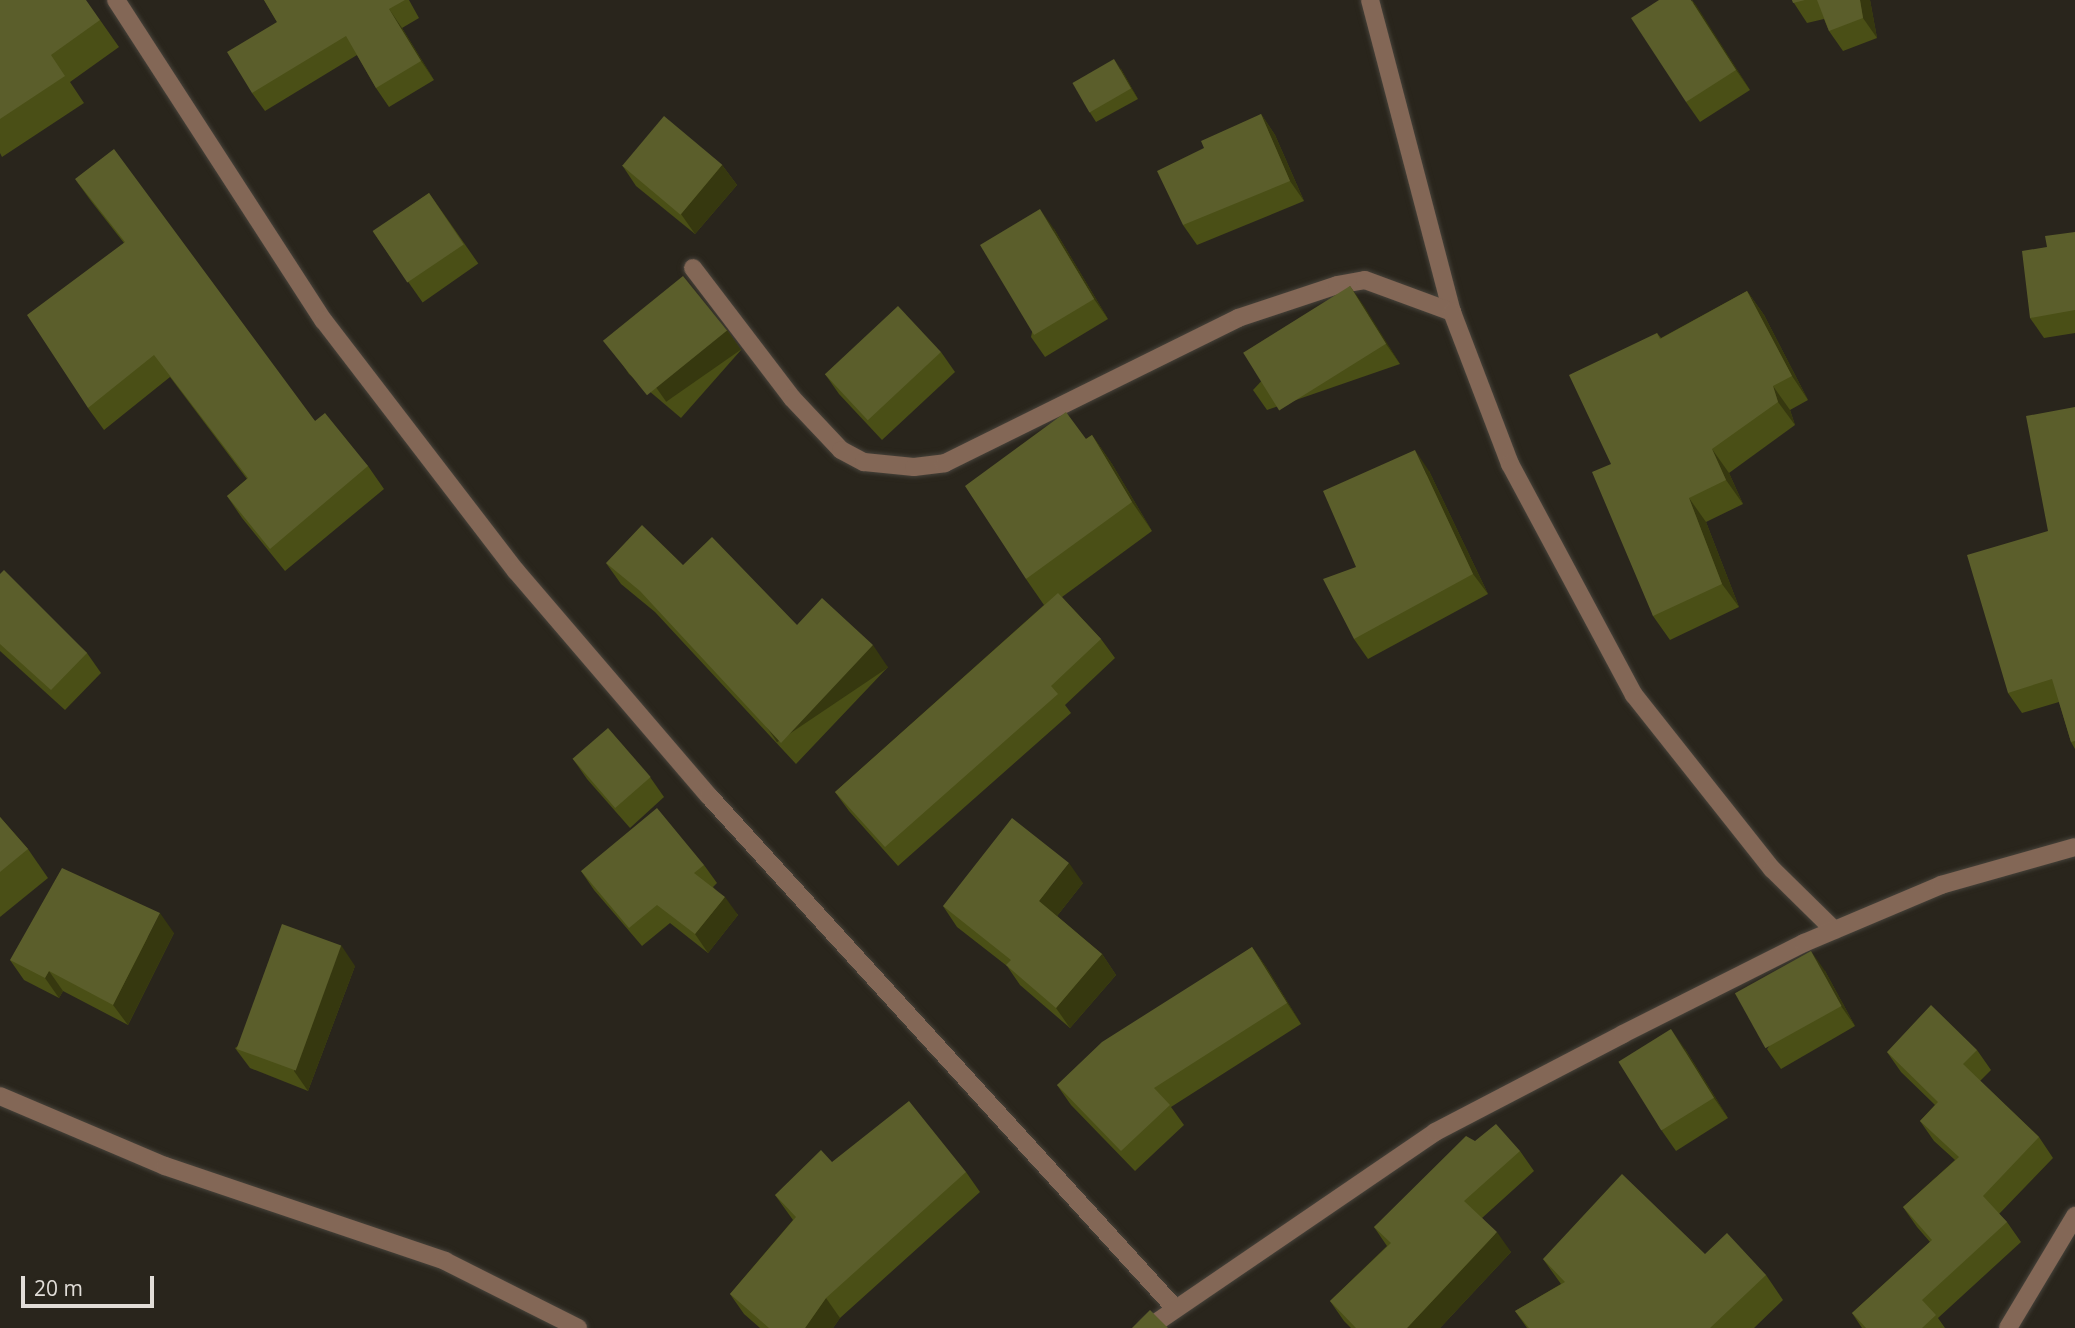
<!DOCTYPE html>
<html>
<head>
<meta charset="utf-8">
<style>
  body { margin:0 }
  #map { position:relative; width:2075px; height:1328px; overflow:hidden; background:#29251c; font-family:"Open Sans",sans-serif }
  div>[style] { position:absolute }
  .roads { filter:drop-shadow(0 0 2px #46423a) drop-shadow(0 0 2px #46423a) }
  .minor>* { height:18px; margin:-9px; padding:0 9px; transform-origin:9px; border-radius:9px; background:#836756 }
  .wall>* { inset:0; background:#4a4f16; transform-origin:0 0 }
  .shaded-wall>* { inset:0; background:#36380f; transform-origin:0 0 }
  .building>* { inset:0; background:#5b5e2b; transform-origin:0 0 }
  span { translate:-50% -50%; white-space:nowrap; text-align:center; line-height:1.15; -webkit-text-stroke:7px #29251c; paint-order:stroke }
  .scale { position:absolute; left:21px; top:1276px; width:133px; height:32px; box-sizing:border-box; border:4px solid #e1ddd8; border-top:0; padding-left:9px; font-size:21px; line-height:24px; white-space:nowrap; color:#e1ddd8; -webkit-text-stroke:5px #29251c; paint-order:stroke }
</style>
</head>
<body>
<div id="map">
  <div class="roads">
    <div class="minor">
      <div style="left:116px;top:0;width:382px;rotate:57.1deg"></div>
      <div style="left:324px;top:321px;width:315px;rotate:52.5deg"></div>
      <div style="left:516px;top:571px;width:296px;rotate:49.4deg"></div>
      <div style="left:709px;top:796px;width:691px;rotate:47.7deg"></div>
      <div style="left:1370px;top:0;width:323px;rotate:75.3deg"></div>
      <div style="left:693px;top:268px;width:163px;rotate:52.7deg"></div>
      <div style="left:792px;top:398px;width:71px;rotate:46.7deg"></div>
      <div style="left:841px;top:450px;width:26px;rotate:28deg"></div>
      <div style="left:864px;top:462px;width:50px;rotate:5.7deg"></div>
      <div style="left:914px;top:467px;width:31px;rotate:-7deg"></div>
      <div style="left:945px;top:463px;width:327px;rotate:-26.3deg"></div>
      <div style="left:1238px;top:318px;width:104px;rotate:-18.4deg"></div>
      <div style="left:1337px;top:285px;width:28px;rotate:-10deg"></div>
      <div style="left:1365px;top:280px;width:93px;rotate:20.2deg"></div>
      <div style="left:1452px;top:312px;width:163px;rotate:69.1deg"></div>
      <div style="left:1510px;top:464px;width:262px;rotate:61.8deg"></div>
      <div style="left:1634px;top:695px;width:222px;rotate:51.6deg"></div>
      <div style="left:1772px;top:869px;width:87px;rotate:44.5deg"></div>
      <div style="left:0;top:1096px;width:179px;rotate:23deg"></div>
      <div style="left:165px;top:1166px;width:296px;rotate:18.7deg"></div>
      <div style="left:445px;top:1261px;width:149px;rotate:26.7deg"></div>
      <div style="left:1148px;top:1328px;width:348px;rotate:-34.3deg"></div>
      <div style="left:1435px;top:1132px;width:212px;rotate:-27.5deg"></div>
      <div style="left:1623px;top:1034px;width:203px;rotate:-26.7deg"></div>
      <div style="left:1804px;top:943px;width:149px;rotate:-22.9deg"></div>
      <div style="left:1941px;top:885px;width:139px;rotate:-15.8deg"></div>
      <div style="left:2008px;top:1328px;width:131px;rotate:-59.1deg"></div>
    </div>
  </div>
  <div class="wall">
    <div style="clip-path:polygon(0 0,100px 20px,119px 47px,70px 82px,84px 103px,2px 157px,0 153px)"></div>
    <div style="clip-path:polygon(264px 0,409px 0,419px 18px,402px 28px,434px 80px,389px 107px,376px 88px,357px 55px,265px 111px,252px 93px,277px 22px)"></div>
    <div style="clip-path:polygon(1692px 0,1750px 90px,1700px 122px,1686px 102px)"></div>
    <div style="clip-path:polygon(1792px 0,1870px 0,1877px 38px,1843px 51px,1829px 31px,1824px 19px,1807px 23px)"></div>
    <div style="clip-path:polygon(1121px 69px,1138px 99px,1096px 122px,1089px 111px)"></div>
    <div style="clip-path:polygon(1261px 114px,1275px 135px,1304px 201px,1197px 245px,1183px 225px,1204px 148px)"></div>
    <div style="clip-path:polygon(622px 165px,722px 165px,737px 185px,695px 234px,636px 186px)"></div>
    <div style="clip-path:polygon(75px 179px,315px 421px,368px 466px,384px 489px,285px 571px,242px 518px,227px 496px,247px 479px,170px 377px,104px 430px,88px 408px,124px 243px,91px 201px)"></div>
    <div style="left:429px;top:193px;width:86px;height:68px;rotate:55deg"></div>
    <div style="clip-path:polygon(1054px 229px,1108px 319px,1045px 357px,1031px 337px)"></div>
    <div style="clip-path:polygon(2075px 232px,2075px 333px,2044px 338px,2030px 318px,2047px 247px)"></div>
    <div style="clip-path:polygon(1350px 286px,1400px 364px,1267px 410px,1253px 390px)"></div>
    <div style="clip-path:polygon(1747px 291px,1764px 315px,1808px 400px,1790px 410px,1795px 425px,1729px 473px,1743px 504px,1706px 522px,1739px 607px,1670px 640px,1653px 616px,1611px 464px,1657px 333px,1661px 338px)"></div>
    <div style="clip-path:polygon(727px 330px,741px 350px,681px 418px,629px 374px,615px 353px)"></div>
    <div style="clip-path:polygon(941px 352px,955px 372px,882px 440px,839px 394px,825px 374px)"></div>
    <div style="clip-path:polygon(2075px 407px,2075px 749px,2071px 742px,2059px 702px,2022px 713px,2008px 693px,2048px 531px)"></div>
    <div style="clip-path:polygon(1092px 435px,1112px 464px,1152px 531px,1062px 597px,1101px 639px,1115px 658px,1065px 705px,1071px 713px,898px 866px,849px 811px,835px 792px,1044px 605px,1026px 579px,1086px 439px)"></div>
    <div style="clip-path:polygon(1429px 471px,1488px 594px,1368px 659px,1354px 639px,1356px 567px)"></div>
    <div style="clip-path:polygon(606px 563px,683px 565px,797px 625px,888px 667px,796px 764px,655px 612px,621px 584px)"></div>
    <div style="clip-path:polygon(0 574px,87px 653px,101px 673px,65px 710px,0 651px)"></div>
    <div style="clip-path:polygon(573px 759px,650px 777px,664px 797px,630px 828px,587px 779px)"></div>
    <div style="clip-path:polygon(0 817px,28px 849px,48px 878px,0 917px)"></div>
    <div style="clip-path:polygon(704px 865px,717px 883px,713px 887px,738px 915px,708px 953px,670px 923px,642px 946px,594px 890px,581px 871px)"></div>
    <div style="clip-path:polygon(1083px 883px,1057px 916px,1102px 954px,1116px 975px,1070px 1028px,1020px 985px,1007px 966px,957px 927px,943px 906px)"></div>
    <div style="clip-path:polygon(174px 933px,128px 1025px,63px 991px,59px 998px,24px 980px,10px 960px)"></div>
    <div style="clip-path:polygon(1252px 947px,1266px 967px,1301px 1024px,1171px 1107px,1184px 1125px,1135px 1171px,1071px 1105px,1057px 1085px)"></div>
    <div style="clip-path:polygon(355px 966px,308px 1091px,250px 1068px,235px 1048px)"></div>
    <div style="clip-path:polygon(1825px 971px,1855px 1026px,1781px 1069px,1767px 1049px)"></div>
    <div style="clip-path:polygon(1685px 1049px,1728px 1118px,1676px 1151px,1662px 1131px)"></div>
    <div style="clip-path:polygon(1977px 1050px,1991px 1070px,1980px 1081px,2039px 1137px,2053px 1158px,1999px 1214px,2007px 1222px,2021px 1242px,1938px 1318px,1945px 1328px,1862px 1328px,1852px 1313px,1930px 1242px,1917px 1227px,1903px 1207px,1955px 1160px,1934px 1141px,1920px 1121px,1935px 1105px,1901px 1072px,1887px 1052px)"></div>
    <div style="clip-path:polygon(1475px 1141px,1520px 1151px,1534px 1171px,1482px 1218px,1511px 1252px,1440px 1328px,1351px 1328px,1344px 1321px,1330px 1301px,1387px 1246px,1374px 1227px)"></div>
    <div style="clip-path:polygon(832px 1162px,966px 1172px,980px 1192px,840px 1318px,833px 1328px,760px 1328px,744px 1314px,730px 1294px,793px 1220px,775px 1195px)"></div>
    <div style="clip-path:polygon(1705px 1254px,1766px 1275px,1783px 1300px,1754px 1328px,1527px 1328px,1515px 1311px,1561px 1284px,1543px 1259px)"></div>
  </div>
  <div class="shaded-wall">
    <div style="clip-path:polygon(1691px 0,1696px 5px,1750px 90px,1736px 70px)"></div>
    <div style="clip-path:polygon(1860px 0,1870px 0,1877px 38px,1863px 18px)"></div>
    <div style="clip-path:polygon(389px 9px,402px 28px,434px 80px,421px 61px)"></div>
    <div style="clip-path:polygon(1114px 59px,1121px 69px,1138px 99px,1131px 88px)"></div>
    <div style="clip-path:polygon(1261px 114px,1275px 135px,1304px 201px,1290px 181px)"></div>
    <div style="clip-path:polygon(722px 165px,737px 185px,695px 234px,681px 214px)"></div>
    <div style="clip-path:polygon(1040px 209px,1054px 229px,1108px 319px,1094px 299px)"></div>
    <div style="clip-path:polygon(1350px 286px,1364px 306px,1400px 364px,1386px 344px)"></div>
    <div style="clip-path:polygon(1747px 291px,1764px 315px,1808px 400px,1792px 376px)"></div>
    <div style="left:727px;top:330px;width:24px;height:91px;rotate:55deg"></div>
    <div style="clip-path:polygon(1773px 386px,1790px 410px,1795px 425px,1778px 402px)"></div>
    <div style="clip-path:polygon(1092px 435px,1112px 464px,1152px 531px,1132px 502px)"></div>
    <div style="clip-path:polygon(1712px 449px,1729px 473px,1743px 504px,1726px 480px)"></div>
    <div style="clip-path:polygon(1415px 450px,1429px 471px,1488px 594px,1473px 574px)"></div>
    <div style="clip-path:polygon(1689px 498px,1706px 522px,1739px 607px,1722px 584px)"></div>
    <div style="left:873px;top:645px;width:27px;height:134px;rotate:56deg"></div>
    <div style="clip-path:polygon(1069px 863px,1083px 883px,1053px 921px,1039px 901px)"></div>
    <div style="clip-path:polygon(725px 897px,738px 915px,708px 953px,695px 934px)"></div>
    <div style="clip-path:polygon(160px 913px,174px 933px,128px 1025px,113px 1005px)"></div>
    <div style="clip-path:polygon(341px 945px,355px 966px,308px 1091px,294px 1071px)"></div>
    <div style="clip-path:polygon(1252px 947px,1266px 967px,1301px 1024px,1287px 1003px)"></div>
    <div style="clip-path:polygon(1811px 951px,1825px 971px,1855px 1026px,1841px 1006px)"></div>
    <div style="clip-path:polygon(1102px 954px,1116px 975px,1070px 1028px,1056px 1008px)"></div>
    <div style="clip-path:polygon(49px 971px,63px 991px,59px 998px,45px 978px)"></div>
    <div style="clip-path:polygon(1671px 1029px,1685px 1049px,1728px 1118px,1714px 1098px)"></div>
    <div style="clip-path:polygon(1497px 1232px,1511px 1252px,1440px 1328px,1407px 1328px)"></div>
    <div style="clip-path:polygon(826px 1298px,840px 1318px,833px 1328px,805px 1328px)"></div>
  </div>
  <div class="building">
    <div style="clip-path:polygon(0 0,86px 0,100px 20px,51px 55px,65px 76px,0 119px)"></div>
    <div style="clip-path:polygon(264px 0,405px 0,389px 9px,421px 61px,376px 88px,346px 36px,252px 93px,227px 52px,277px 22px)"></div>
    <div style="clip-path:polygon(1659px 0,1691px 0,1736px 70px,1686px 102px,1631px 18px)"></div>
    <div style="clip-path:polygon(1792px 0,1805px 0,1793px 3px)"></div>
    <div style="clip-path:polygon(1817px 0,1860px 0,1863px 18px,1829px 31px)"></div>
    <div style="left:1114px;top:59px;width:34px;height:48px;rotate:60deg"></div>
    <div style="clip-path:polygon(1261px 114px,1290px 181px,1183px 225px,1157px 171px,1204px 148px,1201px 141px)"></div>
    <div style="left:664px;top:116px;width:76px;height:65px;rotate:40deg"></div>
    <div style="clip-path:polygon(114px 149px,315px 421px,325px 413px,368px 466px,270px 549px,227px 496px,248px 478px,154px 355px,88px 408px,27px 315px,125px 242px,75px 179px)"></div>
    <div style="left:429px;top:193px;width:62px;height:68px;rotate:56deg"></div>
    <div style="left:1040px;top:209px;width:105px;height:70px;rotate:59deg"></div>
    <div style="clip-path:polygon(2075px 232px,2075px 310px,2030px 318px,2022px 251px,2047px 247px,2045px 236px)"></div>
    <div style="left:683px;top:276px;width:70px;height:103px;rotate:51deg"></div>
    <div style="left:1350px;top:286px;width:68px;height:126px;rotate:58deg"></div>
    <div style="clip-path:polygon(1747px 291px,1792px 376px,1773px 386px,1778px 402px,1712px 449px,1726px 480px,1689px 498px,1722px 584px,1653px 616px,1592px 472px,1611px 464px,1569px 375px,1657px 333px,1660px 339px)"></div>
    <div style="left:898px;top:306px;width:63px;height:100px;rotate:47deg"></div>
    <div style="clip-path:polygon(2075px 407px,2075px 741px,2071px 742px,2052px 679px,2008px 693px,1967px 555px,2048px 531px,2026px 416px)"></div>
    <div style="clip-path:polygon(1066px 412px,1086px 439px,1092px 435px,1132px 502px,1026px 579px,965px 486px)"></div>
    <div style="clip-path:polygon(1415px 450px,1473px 574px,1354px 639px,1323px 579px,1356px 567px,1323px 491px)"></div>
    <div style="clip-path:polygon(642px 525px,683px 565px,712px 537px,797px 625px,822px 598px,873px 645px,781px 743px,640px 591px,606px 563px)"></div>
    <div style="clip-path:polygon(4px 570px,87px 653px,51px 690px,0 644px,0 574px)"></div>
    <div style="clip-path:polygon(1058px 593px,1101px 639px,1051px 686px,1058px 694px,885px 847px,835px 792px)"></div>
    <div style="left:608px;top:728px;width:65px;height:47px;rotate:49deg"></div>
    <div style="clip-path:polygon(657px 808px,704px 865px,694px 873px,725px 897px,695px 934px,657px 905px,629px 928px,581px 871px)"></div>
    <div style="clip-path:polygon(0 817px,28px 849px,0 872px)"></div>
    <div style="clip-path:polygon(1012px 818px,1069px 863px,1039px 901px,1102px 954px,1056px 1008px,1006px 965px,1011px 960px,943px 906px)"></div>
    <div style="clip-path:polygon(62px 868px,160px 913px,113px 1005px,49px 971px,45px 978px,10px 960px)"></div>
    <div style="left:282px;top:924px;width:63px;height:133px;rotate:20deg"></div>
    <div style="clip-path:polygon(1252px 947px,1287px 1003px,1154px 1088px,1170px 1105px,1121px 1151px,1057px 1085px,1102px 1042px)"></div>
    <div style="left:1811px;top:951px;width:63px;height:87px;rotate:61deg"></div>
    <div style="clip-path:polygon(1931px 1005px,1977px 1050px,1963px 1064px,2039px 1137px,1983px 1196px,2007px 1222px,1922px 1300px,1936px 1315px,1922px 1328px,1866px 1328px,1852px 1313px,1932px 1240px,1903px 1207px,1959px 1157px,1920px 1121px,1938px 1102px,1887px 1052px)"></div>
    <div style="left:1671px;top:1029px;width:81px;height:62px;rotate:58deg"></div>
    <div style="clip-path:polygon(909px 1101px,966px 1172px,826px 1298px,805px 1328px,769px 1328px,730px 1294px,796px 1217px,775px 1195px,821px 1150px,832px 1162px)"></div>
    <div style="clip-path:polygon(1496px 1124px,1520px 1151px,1464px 1201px,1497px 1232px,1407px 1328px,1356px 1328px,1330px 1301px,1391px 1243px,1374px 1227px,1466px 1136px,1475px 1141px)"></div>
    <div style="clip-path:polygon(1622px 1174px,1705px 1254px,1727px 1233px,1766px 1275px,1710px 1328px,1529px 1328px,1515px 1311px,1565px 1282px,1543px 1259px)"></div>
    <div style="clip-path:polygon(1150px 1310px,1168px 1328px,1132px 1328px)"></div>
  </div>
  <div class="scale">20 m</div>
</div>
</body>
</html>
